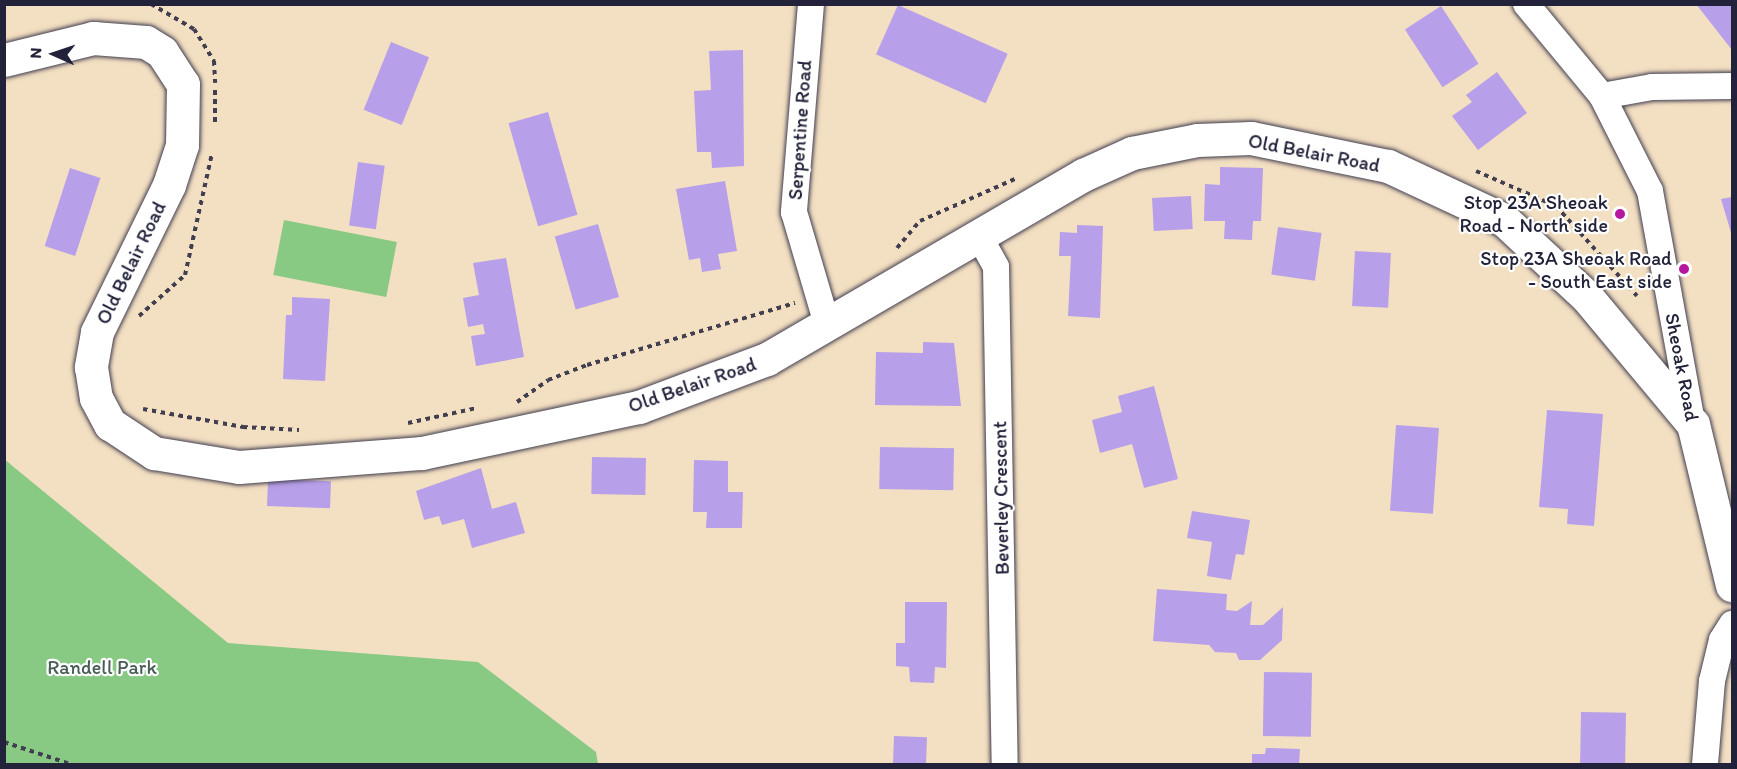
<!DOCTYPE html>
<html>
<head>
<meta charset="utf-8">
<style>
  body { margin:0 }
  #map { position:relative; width:1737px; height:769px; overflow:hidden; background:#f3dfc2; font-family:Itim,sans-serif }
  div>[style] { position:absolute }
  .green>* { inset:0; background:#88ca83; transform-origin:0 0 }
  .building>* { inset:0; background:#b79fe9; transform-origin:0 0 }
  .path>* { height:4px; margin-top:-2px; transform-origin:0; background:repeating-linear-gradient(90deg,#413e4f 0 4.5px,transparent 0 9px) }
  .roads { filter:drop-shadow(0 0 2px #413e4f) drop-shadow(0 0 2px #413e4f) }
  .minor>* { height:26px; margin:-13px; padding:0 13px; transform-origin:13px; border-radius:13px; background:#fff }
  .major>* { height:33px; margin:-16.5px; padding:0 16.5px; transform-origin:16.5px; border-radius:16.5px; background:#fff }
  .dots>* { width:16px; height:16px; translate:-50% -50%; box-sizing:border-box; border:3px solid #fff; border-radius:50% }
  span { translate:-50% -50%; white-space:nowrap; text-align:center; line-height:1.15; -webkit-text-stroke:4.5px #fff; paint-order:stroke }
  .street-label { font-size:20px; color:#22223b }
  .poi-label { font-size:20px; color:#22223b }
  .right { translate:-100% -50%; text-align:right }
  .park-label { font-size:20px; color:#465d54 }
  .frame { position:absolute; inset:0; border:6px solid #22223b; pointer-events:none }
  .north { position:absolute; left:24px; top:24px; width:60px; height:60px; -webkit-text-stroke:4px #fff; paint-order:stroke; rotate:273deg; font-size:16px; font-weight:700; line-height:24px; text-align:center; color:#22223b }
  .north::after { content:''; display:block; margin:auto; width:21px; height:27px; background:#22223b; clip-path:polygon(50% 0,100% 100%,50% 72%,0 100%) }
</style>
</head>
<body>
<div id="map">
  <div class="green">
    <div style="left:284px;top:220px;width:115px;height:56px;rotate:11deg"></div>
    <div style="clip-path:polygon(4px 459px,228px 643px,478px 662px,596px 752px,598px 764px,5px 764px)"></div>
  </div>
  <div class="building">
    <div style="clip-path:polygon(1696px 4px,1732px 4px,1732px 50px)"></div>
    <div style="left:898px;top:5px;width:120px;height:54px;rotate:24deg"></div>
    <div style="left:1441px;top:6px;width:69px;height:43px;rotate:57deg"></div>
    <div style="left:391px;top:42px;width:41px;height:73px;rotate:22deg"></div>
    <div style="clip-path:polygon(743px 50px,744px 166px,712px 168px,711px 152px,697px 152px,694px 91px,711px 90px,709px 51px)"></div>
    <div style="clip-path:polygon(1497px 72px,1527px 113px,1478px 150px,1452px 116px,1472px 102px,1466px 95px)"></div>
    <div style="left:548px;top:112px;width:107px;height:41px;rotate:74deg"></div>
    <div style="left:358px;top:162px;width:27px;height:64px;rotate:8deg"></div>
    <div style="clip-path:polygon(1220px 167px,1263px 168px,1261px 221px,1253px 221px,1252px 240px,1224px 239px,1225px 221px,1204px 221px,1205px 184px,1220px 185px)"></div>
    <div style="left:70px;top:168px;width:32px;height:82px;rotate:18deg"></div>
    <div style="clip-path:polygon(725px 181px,737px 251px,718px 254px,721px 269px,702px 272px,700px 258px,689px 260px,676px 189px)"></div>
    <div style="left:1191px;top:196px;width:33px;height:39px;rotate:87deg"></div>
    <div style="clip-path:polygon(1732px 197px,1732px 236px,1721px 199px)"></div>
    <div style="left:598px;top:224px;width:76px;height:45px;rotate:74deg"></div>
    <div style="clip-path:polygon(1077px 225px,1103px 226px,1100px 318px,1068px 316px,1071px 256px,1059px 256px,1060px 232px,1077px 233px)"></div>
    <div style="left:1278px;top:227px;width:44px;height:48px;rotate:8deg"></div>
    <div style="left:1355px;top:251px;width:36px;height:55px;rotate:3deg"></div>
    <div style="clip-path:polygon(506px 258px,524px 357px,476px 366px,471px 336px,485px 334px,483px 324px,468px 327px,463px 298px,479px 295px,473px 263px)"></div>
    <div style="clip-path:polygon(292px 297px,330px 299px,325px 381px,283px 379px,286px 315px,292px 315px)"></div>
    <div style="clip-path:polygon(923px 342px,954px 343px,961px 406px,875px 405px,876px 352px,923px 353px)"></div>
    <div style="clip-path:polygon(1154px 386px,1178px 479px,1144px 488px,1132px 444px,1100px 453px,1092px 420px,1122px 412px,1118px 396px)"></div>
    <div style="clip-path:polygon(1547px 410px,1603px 414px,1594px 526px,1567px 524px,1568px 509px,1539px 507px)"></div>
    <div style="left:1396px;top:425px;width:43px;height:86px;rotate:4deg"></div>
    <div style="left:880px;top:447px;width:74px;height:42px;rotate:1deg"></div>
    <div style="left:592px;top:457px;width:54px;height:37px;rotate:1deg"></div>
    <div style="clip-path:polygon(694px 460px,728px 461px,728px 492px,743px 492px,742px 528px,706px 528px,707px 512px,693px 512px)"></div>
    <div style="clip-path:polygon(481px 468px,492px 509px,516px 502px,525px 533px,472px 548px,464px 519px,442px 525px,439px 516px,424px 520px,416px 491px)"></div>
    <div style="left:268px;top:479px;width:63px;height:27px;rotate:2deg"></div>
    <div style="clip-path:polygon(1192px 511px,1250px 520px,1244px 555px,1236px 554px,1231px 580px,1207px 576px,1212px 542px,1187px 538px)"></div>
    <div style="clip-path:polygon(1157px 589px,1227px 594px,1226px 610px,1237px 611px,1252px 601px,1250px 625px,1263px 625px,1283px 607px,1282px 640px,1260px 660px,1239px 660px,1236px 653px,1215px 652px,1209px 645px,1153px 641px)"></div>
    <div style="clip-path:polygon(905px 602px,947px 602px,946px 668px,935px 667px,934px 683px,910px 682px,909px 667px,896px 666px,896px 643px,905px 643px)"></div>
    <div style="left:1264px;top:672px;width:48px;height:64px;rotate:1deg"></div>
    <div style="left:1581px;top:712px;width:45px;height:52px;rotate:1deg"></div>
    <div style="left:894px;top:736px;width:33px;height:28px;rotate:2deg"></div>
    <div style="clip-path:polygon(1266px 748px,1300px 749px,1299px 764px,1252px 764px,1252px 754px,1265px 754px)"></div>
  </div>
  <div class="path">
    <div style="left:151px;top:4px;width:50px;rotate:30.2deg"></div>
    <div style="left:194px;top:29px;width:38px;rotate:58deg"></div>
    <div style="left:214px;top:61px;width:22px;rotate:87deg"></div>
    <div style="left:215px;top:122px;width:32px;rotate:-90deg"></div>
    <div style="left:1476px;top:171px;width:87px;rotate:23.6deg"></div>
    <div style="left:1556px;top:206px;width:121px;rotate:48deg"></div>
    <div style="left:897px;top:248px;width:35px;rotate:-50deg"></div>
    <div style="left:920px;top:221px;width:104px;rotate:-23.9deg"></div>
    <div style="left:139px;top:316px;width:62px;rotate:-41.7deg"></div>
    <div style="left:185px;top:275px;width:125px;rotate:-77.5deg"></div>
    <div style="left:517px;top:402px;width:38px;rotate:-35deg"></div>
    <div style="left:548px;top:380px;width:42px;rotate:-21deg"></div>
    <div style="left:587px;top:365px;width:217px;rotate:-16.6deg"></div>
    <div style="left:143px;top:409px;width:102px;rotate:10.2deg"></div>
    <div style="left:243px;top:427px;width:56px;rotate:3.1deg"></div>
    <div style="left:408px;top:423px;width:71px;rotate:-12.3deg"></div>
    <div style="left:4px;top:742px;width:70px;rotate:18.4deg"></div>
  </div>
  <div class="roads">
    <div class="minor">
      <div style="left:811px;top:4px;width:209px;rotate:94.7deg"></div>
      <div style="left:794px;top:212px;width:117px;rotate:73.6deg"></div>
      <div style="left:1526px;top:4px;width:119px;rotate:50.4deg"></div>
      <div style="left:1602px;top:96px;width:106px;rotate:63.2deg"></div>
      <div style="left:1650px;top:191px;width:236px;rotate:79.7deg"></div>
      <div style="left:1602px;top:96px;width:51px;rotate:-10.2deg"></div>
      <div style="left:1652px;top:87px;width:80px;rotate:-0.7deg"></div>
      <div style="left:979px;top:236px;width:35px;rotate:61deg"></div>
      <div style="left:996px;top:267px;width:497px;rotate:89deg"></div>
      <div style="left:1705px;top:764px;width:83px;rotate:-85.2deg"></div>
      <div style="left:1712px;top:681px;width:42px;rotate:-76.3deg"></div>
      <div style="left:1722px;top:640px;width:19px;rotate:-58deg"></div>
    </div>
    <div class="major">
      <div style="left:4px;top:60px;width:92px;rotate:-13.9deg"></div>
      <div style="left:93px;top:38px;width:53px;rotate:4.3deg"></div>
      <div style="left:146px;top:42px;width:19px;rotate:32deg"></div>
      <div style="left:162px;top:52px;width:38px;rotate:57deg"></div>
      <div style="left:183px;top:84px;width:61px;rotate:90.9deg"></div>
      <div style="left:182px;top:145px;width:42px;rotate:108deg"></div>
      <div style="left:169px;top:185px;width:164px;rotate:116.1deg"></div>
      <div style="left:97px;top:332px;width:36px;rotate:100deg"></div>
      <div style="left:91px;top:367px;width:31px;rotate:81deg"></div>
      <div style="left:96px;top:398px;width:30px;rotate:62deg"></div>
      <div style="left:110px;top:424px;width:53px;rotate:33.4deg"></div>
      <div style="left:154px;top:453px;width:86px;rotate:9.4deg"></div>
      <div style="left:239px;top:467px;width:184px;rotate:-4.4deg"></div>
      <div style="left:422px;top:453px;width:222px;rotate:-12deg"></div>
      <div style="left:639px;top:407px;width:137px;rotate:-20.6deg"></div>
      <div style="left:767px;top:359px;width:366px;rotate:-30.2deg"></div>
      <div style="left:1083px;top:175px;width:54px;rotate:-24.2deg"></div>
      <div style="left:1132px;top:153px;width:66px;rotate:-11.3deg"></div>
      <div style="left:1197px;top:140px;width:54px;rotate:-2.1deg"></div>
      <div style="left:1251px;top:138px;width:140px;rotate:11.6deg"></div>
      <div style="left:1388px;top:166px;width:128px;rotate:25deg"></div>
      <div style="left:1504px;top:220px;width:113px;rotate:42.9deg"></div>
      <div style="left:1587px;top:297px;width:165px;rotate:50.2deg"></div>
      <div style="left:1693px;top:424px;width:166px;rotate:76.4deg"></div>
    </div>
  </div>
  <div class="dots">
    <div style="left:1620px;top:214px;background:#b5179e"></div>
    <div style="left:1684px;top:269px;background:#b5179e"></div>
  </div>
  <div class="street-label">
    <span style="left:800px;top:130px;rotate:-86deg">Serpentine Road</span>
    <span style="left:1314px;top:153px;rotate:11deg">Old Belair Road</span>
    <span style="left:131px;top:263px;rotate:-64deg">Old Belair Road</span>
    <span style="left:1682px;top:367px;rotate:79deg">Sheoak Road</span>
    <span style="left:692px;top:385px;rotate:-19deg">Old Belair Road</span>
    <span style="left:1001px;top:498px;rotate:-91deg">Beverley Crescent</span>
  </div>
  <div class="poi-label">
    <span class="right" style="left:1608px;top:214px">Stop 23A Sheoak<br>Road - North side</span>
    <span class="right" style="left:1672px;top:270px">Stop 23A Sheoak Road<br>- South East side</span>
  </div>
  <div class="park-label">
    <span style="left:102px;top:667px">Randell Park</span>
  </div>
  <div class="frame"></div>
  <div class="north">N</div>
</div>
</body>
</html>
